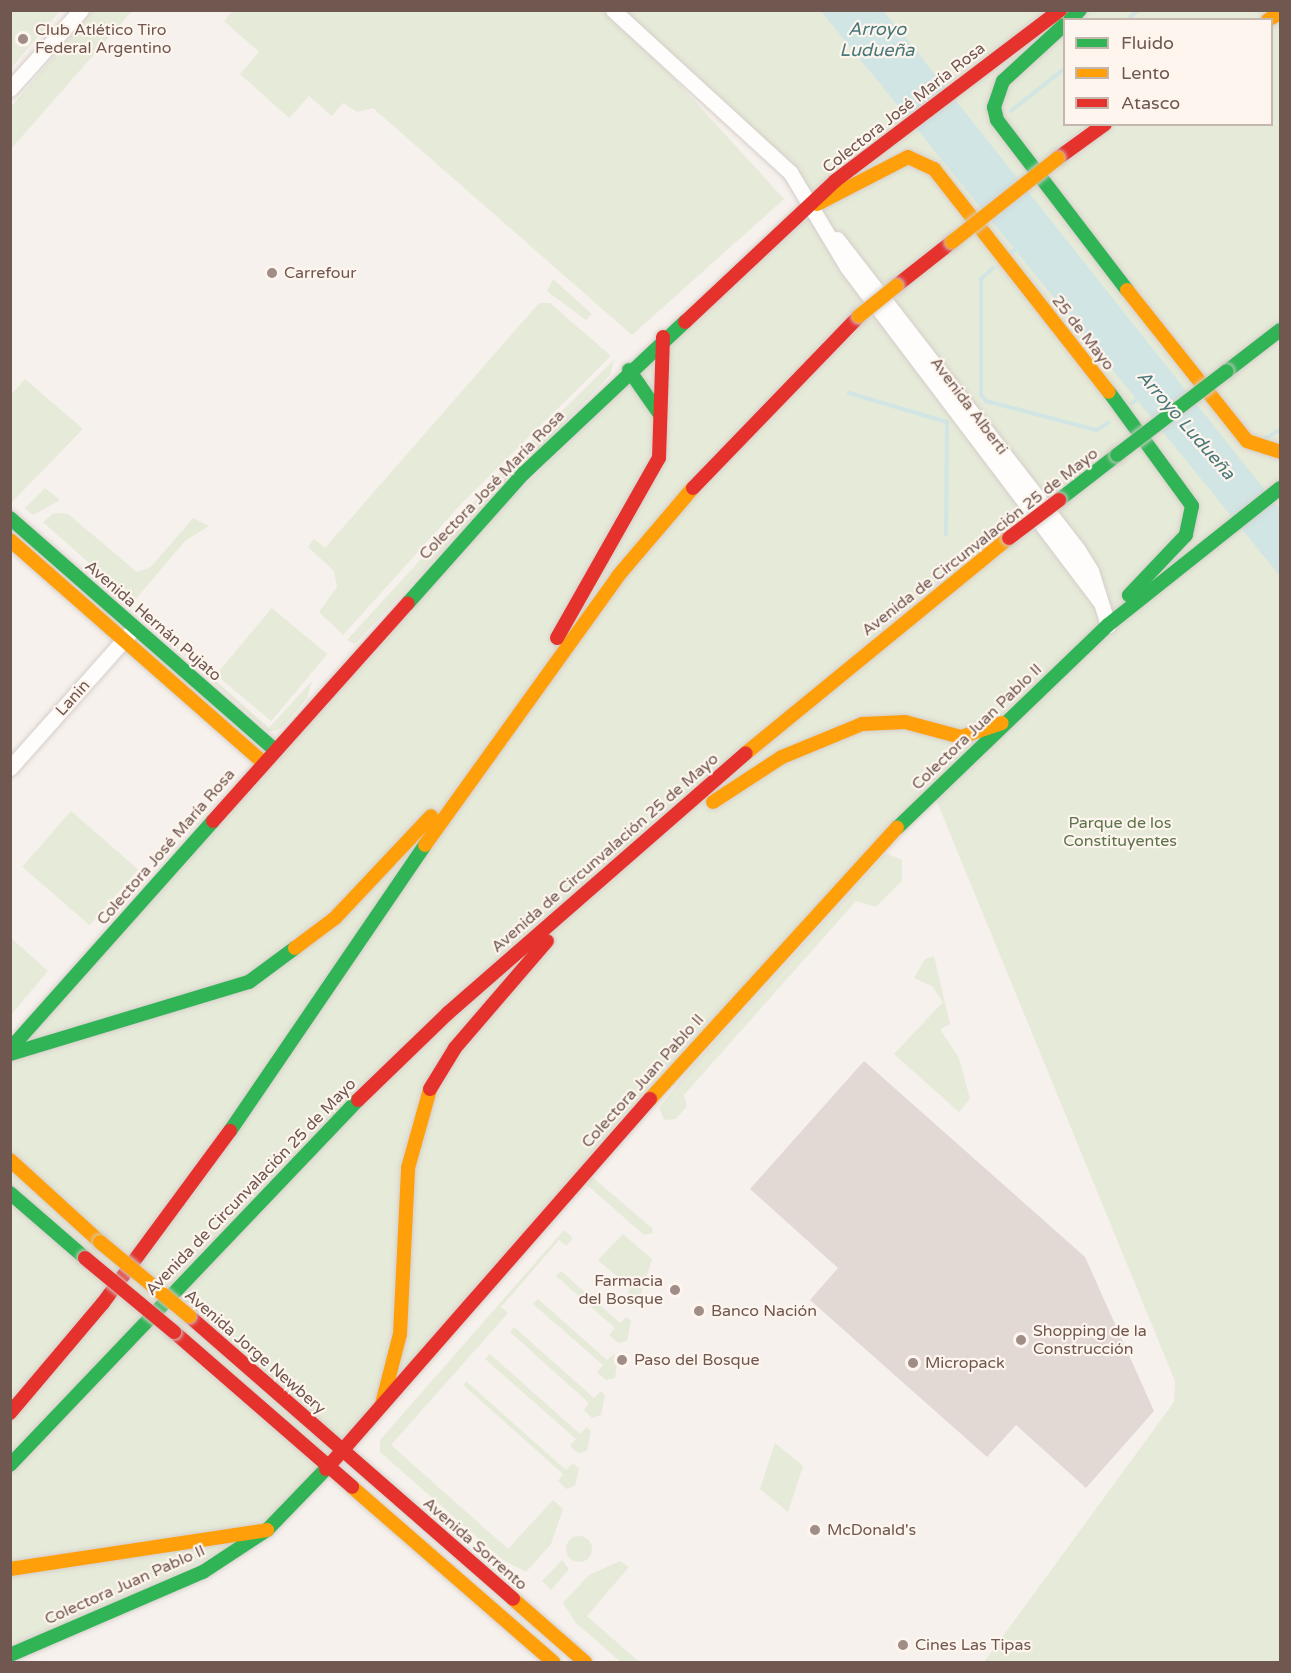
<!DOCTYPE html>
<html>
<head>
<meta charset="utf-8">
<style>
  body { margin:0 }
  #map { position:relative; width:1291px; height:1673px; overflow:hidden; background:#f6f1ec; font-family:"Varela Round",sans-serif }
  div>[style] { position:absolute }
  .green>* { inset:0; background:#e6ead8; transform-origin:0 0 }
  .round { border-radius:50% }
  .water>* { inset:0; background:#d0e5e4 }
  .stream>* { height:4px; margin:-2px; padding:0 2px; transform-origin:2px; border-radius:2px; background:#d0e5e4 }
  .building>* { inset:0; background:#e2d9d4 }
  .roads { filter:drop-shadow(0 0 2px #d5ceca) drop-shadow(0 0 2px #d5ceca) }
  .street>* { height:15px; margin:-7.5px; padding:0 7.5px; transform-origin:7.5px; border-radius:7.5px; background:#fefdfc }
  .fast>* { height:14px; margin:-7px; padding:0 7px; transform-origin:7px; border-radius:7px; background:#30b455 }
  .slow>* { height:14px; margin:-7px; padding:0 7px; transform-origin:7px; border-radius:7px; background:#ff9f0a }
  .jam>* { height:14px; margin:-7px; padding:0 7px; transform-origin:7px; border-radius:7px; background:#e5322d }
  .bridges { filter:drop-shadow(0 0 2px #d4ccc8) drop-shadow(0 0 2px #d4ccc8) }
  .fast-bridge>* { height:14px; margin:-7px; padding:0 7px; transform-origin:7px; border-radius:7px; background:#30b455 }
  .slow-bridge>* { height:14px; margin:-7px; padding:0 7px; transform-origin:7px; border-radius:7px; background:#ff9f0a }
  .jam-bridge>* { height:14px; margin:-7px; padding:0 7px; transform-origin:7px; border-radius:7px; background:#e5322d }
  .dots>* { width:16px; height:16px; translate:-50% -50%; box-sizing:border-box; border:3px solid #fdf5ee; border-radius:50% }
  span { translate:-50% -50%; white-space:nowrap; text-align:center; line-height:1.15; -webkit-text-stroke:4.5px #fdf5ee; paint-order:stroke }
  .poi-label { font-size:16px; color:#70574f }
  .left { translate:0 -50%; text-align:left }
  .right { translate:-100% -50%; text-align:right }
  .street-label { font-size:16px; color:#70574f }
  .park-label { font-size:16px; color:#5b7449 }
  .water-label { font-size:18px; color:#48787a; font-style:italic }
  .frame { position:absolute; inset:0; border:12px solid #70574f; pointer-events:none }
  .legend { position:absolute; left:1063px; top:18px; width:210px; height:108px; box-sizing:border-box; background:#fdf5ee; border:2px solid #c5b6ae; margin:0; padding:8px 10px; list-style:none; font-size:18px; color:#70574f }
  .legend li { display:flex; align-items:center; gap:12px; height:30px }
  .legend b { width:30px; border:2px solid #c5b6ae }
</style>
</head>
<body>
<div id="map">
  <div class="green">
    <div style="clip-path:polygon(233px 10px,604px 11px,649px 51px,784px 199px,632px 335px,373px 108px,357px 112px,343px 103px,332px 116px,309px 96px,289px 118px,240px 74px,259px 52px,224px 21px)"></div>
    <div style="clip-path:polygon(10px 11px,60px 11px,11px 68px,10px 68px)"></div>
    <div style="clip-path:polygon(92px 11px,132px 11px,11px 149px,11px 107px)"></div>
    <div style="clip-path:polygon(evenodd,613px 11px,1280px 11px,1280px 1662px,984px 1662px,1174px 1402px,1175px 1381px,933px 792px,267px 1530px,11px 1655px,11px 1049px,397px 609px,810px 209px,790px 172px,613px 11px,1064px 20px,1272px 20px,1272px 124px,1064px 124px,1064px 20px)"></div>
    <div style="clip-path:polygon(553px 279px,592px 314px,586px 320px,547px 291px)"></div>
    <div style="clip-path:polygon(539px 303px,550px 303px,611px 356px,463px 502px,343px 635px,319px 612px,337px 587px,334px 571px,308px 547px,314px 539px,325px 548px)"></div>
    <div style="clip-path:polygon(614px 360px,610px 375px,355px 644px,347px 640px,506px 466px)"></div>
    <div style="clip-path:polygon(25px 379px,83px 429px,12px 502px,11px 395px)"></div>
    <div style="clip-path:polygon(45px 488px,60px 500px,33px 515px,25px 508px)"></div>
    <div style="clip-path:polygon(54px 513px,68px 514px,137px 572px,151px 567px,193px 518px,209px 526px,185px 541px,133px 602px,43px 522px)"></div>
    <div style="left:272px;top:608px;width:72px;height:87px;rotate:40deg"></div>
    <div style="clip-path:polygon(142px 616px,269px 728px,312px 681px,307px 698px,281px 729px,268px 732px)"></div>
    <div style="left:71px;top:811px;width:89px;height:74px;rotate:41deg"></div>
    <div style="clip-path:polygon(886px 853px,902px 860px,902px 881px,876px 907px,856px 901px,684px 1095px,687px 1106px,676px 1119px,664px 1120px,659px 1108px,688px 1071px)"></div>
    <div style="clip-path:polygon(11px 938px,48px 971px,11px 1015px)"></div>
    <div style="clip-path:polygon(934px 956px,950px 1024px,940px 1029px,959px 1058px,970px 1099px,959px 1112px,894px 1054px,943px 1002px,932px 986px,914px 978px,925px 959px)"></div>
    <div style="clip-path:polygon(591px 1176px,652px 1228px,653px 1233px,644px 1235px,587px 1185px)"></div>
    <div style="clip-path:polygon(564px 1230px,573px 1238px,566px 1246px,559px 1240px,501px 1307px,508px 1313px,391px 1445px,508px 1549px,553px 1500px,563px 1509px,551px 1544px,526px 1572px,503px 1560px,380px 1452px,380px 1440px)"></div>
    <div style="clip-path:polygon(623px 1234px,652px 1259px,638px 1303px,626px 1299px,630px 1288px,598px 1260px)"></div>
    <div style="clip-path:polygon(561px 1271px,620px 1323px,626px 1317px,631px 1321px,627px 1341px,618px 1343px,609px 1335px,615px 1328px,556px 1276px)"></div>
    <div style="clip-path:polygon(538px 1299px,607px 1360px,614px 1354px,618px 1358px,615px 1378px,606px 1380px,597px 1372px,603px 1365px,533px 1304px)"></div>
    <div style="clip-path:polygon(514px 1327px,594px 1398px,601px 1391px,605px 1395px,601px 1415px,592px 1418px,584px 1410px,589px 1403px,510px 1332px)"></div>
    <div style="clip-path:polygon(490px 1354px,580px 1434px,587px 1427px,591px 1431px,587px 1451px,578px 1453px,570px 1446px,576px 1439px,485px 1359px)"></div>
    <div style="clip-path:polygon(466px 1381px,566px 1470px,573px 1463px,579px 1469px,575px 1486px,566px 1489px,558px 1481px,563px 1474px,463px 1385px)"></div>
    <div style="clip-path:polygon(775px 1443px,803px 1466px,788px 1512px,760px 1489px)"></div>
    <div class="round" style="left:566px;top:1536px;width:26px;height:26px"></div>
    <div style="clip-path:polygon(562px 1560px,569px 1569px,551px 1590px,542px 1581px)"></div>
    <div style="clip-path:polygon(620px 1561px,629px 1567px,587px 1616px,639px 1662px,621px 1662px,576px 1623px,563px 1603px,589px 1575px)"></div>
  </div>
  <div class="water">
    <div style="clip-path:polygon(821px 11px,883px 11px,910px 43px,1280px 509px,1280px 576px)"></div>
  </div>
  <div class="stream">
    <div style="left:1127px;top:20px;width:15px;rotate:-42deg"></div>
    <div style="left:1011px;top:111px;width:68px;rotate:-38.4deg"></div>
    <div style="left:1012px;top:252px;width:12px;rotate:-42deg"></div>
    <div style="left:993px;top:268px;width:16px;rotate:137deg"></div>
    <div style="left:981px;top:279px;width:116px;rotate:90deg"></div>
    <div style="left:981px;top:395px;width:8px;rotate:50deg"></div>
    <div style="left:986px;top:401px;width:114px;rotate:14.8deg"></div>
    <div style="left:1096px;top:430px;width:14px;rotate:-30deg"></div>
    <div style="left:849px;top:393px;width:102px;rotate:16.5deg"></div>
    <div style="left:947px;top:422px;width:112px;rotate:90.5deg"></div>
    <div style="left:1132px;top:403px;width:14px;rotate:-36deg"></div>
    <div style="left:1266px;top:438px;width:16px;rotate:-30deg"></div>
  </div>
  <div class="building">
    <div style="clip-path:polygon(864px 1061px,1085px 1257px,1154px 1411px,1086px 1488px,1016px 1425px,987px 1457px,810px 1300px,838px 1268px,750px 1189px)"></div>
  </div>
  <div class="roads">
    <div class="street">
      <div style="left:613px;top:10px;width:240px;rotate:42.5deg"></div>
      <div style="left:790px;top:172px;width:111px;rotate:59deg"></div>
      <div style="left:847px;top:267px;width:419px;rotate:52.9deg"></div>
      <div style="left:10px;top:89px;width:106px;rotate:-48.1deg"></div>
      <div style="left:837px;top:239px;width:393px;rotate:52.2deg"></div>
      <div style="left:1078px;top:550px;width:25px;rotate:58deg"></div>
      <div style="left:1091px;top:571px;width:57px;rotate:72.5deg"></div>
      <div style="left:10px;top:768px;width:179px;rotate:-48.4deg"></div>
    </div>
    <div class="fast">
      <div style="left:1070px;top:20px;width:14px;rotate:-45deg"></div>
      <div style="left:1064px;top:25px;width:83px;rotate:137.4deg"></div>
      <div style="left:1003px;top:81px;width:28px;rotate:109deg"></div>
      <div style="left:994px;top:107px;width:13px;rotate:77deg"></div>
      <div style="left:997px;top:120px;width:214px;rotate:52.6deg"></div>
      <div style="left:629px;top:370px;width:52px;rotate:55.1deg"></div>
      <div style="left:1227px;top:371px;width:67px;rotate:-37.7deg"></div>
      <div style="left:1109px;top:392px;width:141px;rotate:53.9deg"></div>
      <div style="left:1192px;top:506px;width:30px;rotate:102deg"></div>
      <div style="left:1186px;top:535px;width:83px;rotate:133.5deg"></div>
      <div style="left:1059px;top:500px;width:73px;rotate:-37.8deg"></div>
      <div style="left:10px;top:518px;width:351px;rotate:41.2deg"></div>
      <div style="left:408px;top:603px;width:174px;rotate:-48.3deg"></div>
      <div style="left:524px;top:473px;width:221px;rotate:-43.2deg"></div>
      <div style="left:897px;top:828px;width:293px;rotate:-43.9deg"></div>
      <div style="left:1108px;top:625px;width:220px;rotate:-38.5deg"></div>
      <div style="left:10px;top:1049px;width:305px;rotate:-48.3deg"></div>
      <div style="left:10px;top:1054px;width:250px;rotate:-16.8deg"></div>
      <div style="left:249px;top:982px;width:57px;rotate:-36.5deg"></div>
      <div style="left:230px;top:1131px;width:346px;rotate:-55.7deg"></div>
      <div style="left:10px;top:1193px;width:99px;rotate:40.9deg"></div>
      <div style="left:10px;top:1465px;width:504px;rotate:-46.37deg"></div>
      <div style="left:10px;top:1655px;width:210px;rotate:-23.3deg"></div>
      <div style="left:203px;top:1572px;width:77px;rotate:-33.3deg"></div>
      <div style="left:267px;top:1530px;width:85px;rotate:-46deg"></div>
    </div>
    <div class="slow">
      <div style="left:1268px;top:20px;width:14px;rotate:-30deg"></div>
      <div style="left:817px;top:204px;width:102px;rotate:-27.3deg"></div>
      <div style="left:908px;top:157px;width:29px;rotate:25deg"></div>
      <div style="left:934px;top:169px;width:283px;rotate:51.9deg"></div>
      <div style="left:1127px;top:290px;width:193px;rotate:51.5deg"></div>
      <div style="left:1247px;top:441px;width:35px;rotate:18deg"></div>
      <div style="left:10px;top:540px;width:337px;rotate:41.3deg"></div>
      <div style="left:746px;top:753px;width:340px;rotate:-39.3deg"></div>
      <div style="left:713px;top:802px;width:82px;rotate:-33.1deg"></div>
      <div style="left:782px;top:757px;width:87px;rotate:-22.4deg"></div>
      <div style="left:862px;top:724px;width:43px;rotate:-2.7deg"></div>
      <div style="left:905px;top:722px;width:58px;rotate:15deg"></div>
      <div style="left:961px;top:737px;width:43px;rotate:-18.9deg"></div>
      <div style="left:425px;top:845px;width:331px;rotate:-54.3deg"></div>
      <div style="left:618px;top:576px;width:116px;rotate:-49.6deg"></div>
      <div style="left:295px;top:948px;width:50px;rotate:-36.9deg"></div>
      <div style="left:335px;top:918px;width:140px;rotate:-46.7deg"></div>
      <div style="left:650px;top:1099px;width:367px;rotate:-47.7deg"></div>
      <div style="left:10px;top:1160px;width:122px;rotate:42.3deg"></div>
      <div style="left:382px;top:1404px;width:72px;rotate:-75.6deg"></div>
      <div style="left:400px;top:1334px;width:166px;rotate:-87.2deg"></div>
      <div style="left:408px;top:1168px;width:82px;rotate:-74.4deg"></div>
      <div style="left:352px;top:1487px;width:267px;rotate:41deg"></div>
      <div style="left:10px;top:1569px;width:260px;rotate:-8.6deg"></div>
      <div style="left:513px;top:1599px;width:96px;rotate:41.2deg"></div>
    </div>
    <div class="jam">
      <div style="left:1058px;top:158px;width:58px;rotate:-35.9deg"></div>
      <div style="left:896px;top:286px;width:71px;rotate:-38.2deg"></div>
      <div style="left:685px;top:322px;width:206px;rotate:-43.2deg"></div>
      <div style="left:835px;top:181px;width:283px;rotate:-37.2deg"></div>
      <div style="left:693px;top:488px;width:239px;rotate:-46deg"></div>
      <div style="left:557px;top:638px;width:207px;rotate:-60.5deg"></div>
      <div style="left:659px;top:458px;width:121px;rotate:-88.1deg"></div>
      <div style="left:213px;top:821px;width:292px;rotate:-48.2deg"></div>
      <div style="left:430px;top:1089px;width:48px;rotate:-58.6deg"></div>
      <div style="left:455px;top:1048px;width:141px;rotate:-49.3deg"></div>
      <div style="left:358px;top:1100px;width:125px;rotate:-44deg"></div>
      <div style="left:448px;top:1013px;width:395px;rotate:-41.1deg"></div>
      <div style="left:189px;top:1316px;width:430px;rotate:41.1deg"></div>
      <div style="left:174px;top:1332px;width:236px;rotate:41deg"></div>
      <div style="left:10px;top:1413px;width:144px;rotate:-49.8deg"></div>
      <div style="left:103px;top:1303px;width:214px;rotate:-53.6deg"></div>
      <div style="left:326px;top:1469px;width:492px;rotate:-48.8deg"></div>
    </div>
  </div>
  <div class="bridges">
    <div class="fast-bridge">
      <div style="left:1117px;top:455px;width:138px;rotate:-37.4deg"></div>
    </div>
    <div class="slow-bridge">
      <div style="left:952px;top:242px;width:135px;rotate:-38.4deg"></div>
      <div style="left:859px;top:316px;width:48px;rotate:-39deg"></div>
      <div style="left:100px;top:1242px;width:116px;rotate:39.7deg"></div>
    </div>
    <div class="jam-bridge">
      <div style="left:1009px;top:538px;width:63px;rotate:-37.2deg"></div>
      <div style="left:85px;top:1258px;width:116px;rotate:39.7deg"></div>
    </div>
  </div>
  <div class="dots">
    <div style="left:23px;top:39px;background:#9f8d86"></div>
    <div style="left:272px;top:273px;background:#9f8d86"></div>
    <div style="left:675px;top:1290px;background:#9f8d86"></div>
    <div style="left:699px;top:1311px;background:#9f8d86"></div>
    <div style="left:1021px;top:1340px;background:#9f8d86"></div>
    <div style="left:622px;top:1360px;background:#9f8d86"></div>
    <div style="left:913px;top:1363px;background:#9f8d86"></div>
    <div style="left:815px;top:1530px;background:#9f8d86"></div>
    <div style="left:903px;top:1645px;background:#9f8d86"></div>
  </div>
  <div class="poi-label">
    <span class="left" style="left:35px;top:39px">Club Atlético Tiro<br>Federal Argentino</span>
    <span class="left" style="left:284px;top:273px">Carrefour</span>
    <span class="right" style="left:663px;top:1290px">Farmacia<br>del Bosque</span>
    <span class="left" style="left:711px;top:1311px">Banco Nación</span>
    <span class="left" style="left:1033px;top:1340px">Shopping de la<br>Construcción</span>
    <span class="left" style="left:634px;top:1360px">Paso del Bosque</span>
    <span class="left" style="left:925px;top:1363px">Micropack</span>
    <span class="left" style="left:827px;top:1530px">McDonald's</span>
    <span class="left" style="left:915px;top:1645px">Cines Las Tipas</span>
  </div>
  <div class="street-label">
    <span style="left:904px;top:108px;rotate:-38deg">Colectora José María Rosa</span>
    <span style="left:1083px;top:333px;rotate:52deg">25 de Mayo</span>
    <span style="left:969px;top:406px;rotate:53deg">Avenida Alberti</span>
    <span style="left:492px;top:485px;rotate:-46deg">Colectora José María Rosa</span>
    <span style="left:980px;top:542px;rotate:-38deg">Avenida de Circunvalación 25 de Mayo</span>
    <span style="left:153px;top:621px;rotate:41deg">Avenida Hernán Pujato</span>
    <span style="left:73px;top:698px;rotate:-48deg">Lanin</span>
    <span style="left:977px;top:727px;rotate:-44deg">Colectora Juan Pablo II</span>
    <span style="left:166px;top:847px;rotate:-49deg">Colectora José María Rosa</span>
    <span style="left:605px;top:853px;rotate:-41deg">Avenida de Circunvalación 25 de Mayo</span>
    <span style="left:643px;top:1081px;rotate:-48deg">Colectora Juan Pablo II</span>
    <span style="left:251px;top:1187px;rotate:-46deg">Avenida de Circunvalación 25 de Mayo</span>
    <span style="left:255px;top:1352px;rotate:41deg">Avenida Jorge Newbery</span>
    <span style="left:475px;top:1544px;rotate:41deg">Avenida Sorrento</span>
    <span style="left:125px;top:1585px;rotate:-24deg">Colectora Juan Pablo II</span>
  </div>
  <div class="park-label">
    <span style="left:1120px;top:832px">Parque de los<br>Constituyentes</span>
  </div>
  <div class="water-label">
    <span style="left:877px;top:40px">Arroyo<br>Ludueña</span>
    <span style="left:1186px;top:425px;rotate:49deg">Arroyo Ludueña</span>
  </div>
  <div class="frame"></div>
  <ul class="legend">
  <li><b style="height:8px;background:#30b455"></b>Fluido</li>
  <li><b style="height:8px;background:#ff9f0a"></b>Lento</li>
  <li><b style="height:8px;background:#e5322d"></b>Atasco</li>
  </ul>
</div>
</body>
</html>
